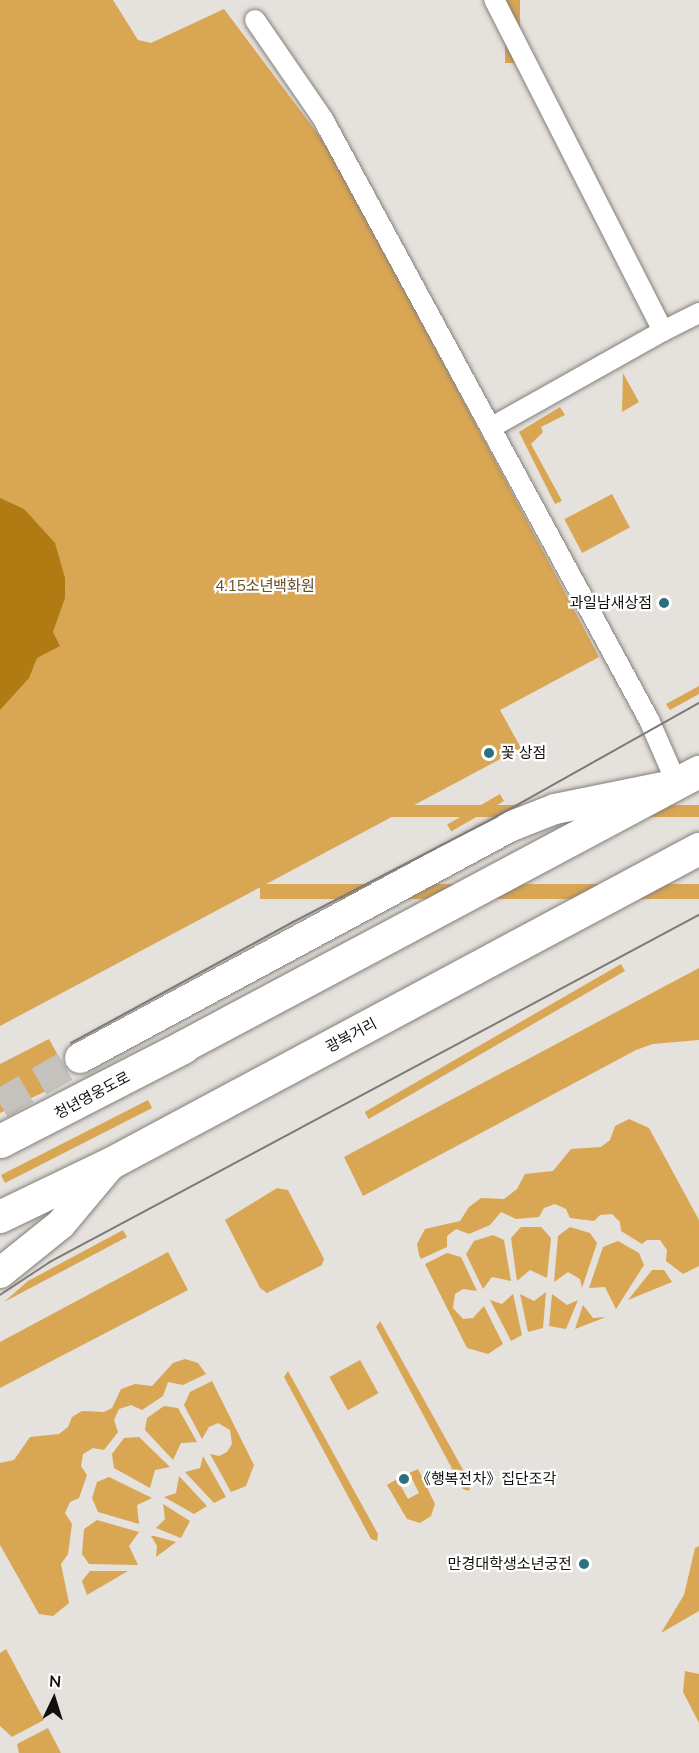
<!DOCTYPE html>
<html>
<head>
<meta charset="utf-8">
<style>
  body { margin:0 }
  #map { position:relative; width:699px; height:1753px; overflow:hidden; background:#e5e1dc; font-family:Mulish,"Noto Sans KR",sans-serif }
  div>[style] { position:absolute }
  .green>* { inset:0; background:#d9a654; transform-origin:0 0 }
  .water>* { inset:0; background:#b07b12 }
  .primary-tunnel>* { height:30px; margin-top:-15px; transform-origin:0; background:repeating-linear-gradient(90deg,#c5c2bd 0 30px,transparent 0 45px) }
  .roads { filter:drop-shadow(0 0 2px #827f7a) drop-shadow(0 0 2px #827f7a) }
  .minor>* { height:20px; margin:-10px; padding:0 10px; transform-origin:10px; border-radius:10px; background:#fff }
  .primary>* { height:30px; margin:-15px; padding:0 15px; transform-origin:15px; border-radius:15px; background:#fff }
  .trunk>* { height:32px; margin:-16px; padding:0 16px; transform-origin:16px; border-radius:16px; background:#fff }
  .motorway>* { height:33px; margin:-16.5px; padding:0 16.5px; transform-origin:16.5px; border-radius:16.5px; background:#fff }
  .tram>* { height:1.5px; margin:-0.75px; padding:0 0.75px; transform-origin:0.75px; border-radius:0.75px; background:#7c7976 }
  .dots>* { width:16px; height:16px; translate:-50% -50%; box-sizing:border-box; border:3px solid #fff; border-radius:50% }
  span { translate:-50% -50%; white-space:nowrap; text-align:center; line-height:1.15; -webkit-text-stroke:4.5px #fff; paint-order:stroke }
  .park-label { font-size:15px; color:#644d27 }
  .poi-label { font-size:15px; color:#12110f }
  .right { translate:-100% -50%; text-align:right }
  .left { translate:0 -50%; text-align:left }
  .street-label { font-size:15px; color:#12110f }
  .north { position:absolute; left:24px; top:1669px; width:60px; height:60px; -webkit-text-stroke:4px #fff; paint-order:stroke; rotate:4deg; font-size:16px; font-weight:700; line-height:24px; text-align:center; color:#12110f }
  .north::after { content:''; display:block; margin:auto; width:21px; height:27px; background:#12110f; clip-path:polygon(50% 0,100% 100%,50% 72%,0 100%) }
</style>
</head>
<body>
<div id="map">
  <div class="green">
    <div style="clip-path:polygon(0 0,113px 0,138px 40px,151px 43px,224px 9px,333px 154px,599px 657px,500px 710px,521px 748px,0 1026px)"></div>
    <div style="left:505px;top:0;width:15px;height:63px"></div>
    <div style="clip-path:polygon(623px 373px,639px 402px,622px 412px)"></div>
    <div style="clip-path:polygon(560px 407px,565px 415px,541px 427px,543px 432px,531px 444px,562px 501px,555px 504px,519px 432px)"></div>
    <div style="left:612px;top:494px;width:38px;height:54px;rotate:62deg"></div>
    <div style="clip-path:polygon(699px 686px,699px 694px,670px 710px,666px 704px)"></div>
    <div style="left:500px;top:794px;width:8px;height:61px;rotate:60deg"></div>
    <div style="left:699px;top:805px;width:12px;height:527px;rotate:90deg"></div>
    <div style="left:699px;top:884px;width:15px;height:439px;rotate:90deg"></div>
    <div style="left:621px;top:964px;width:8px;height:296px;rotate:60deg"></div>
    <div style="clip-path:polygon(699px 968px,699px 1040px,653px 1044px,636px 1050px,363px 1196px,344px 1157px)"></div>
    <div style="clip-path:polygon(49px 1039px,71px 1079px,0 1113px,0 1064px)"></div>
    <div style="left:148px;top:1100px;width:9px;height:165px;rotate:63deg"></div>
    <div style="clip-path:polygon(629px 1119px,649px 1128px,699px 1220px,699px 1266px,683px 1274px,666px 1261px,667px 1250px,660px 1240px,647px 1240px,642px 1244px,621px 1231px,620px 1222px,612px 1214px,600px 1215px,594px 1221px,570px 1218px,566px 1209px,555px 1204px,544px 1208px,539px 1217px,516px 1219px,501px 1212px,490px 1225px,469px 1234px,456px 1229px,447px 1236px,447px 1247px,421px 1259px,419px 1255px,417px 1244px,425px 1229px,460px 1221px,469px 1207px,481px 1198px,504px 1199px,517px 1189px,525px 1174px,553px 1171px,571px 1149px,601px 1147px,610px 1140px,615px 1126px)"></div>
    <div style="clip-path:polygon(277px 1188px,288px 1190px,324px 1259px,322px 1265px,267px 1293px,260px 1288px,225px 1220px)"></div>
    <div style="clip-path:polygon(521px 1227px,541px 1227px,551px 1238px,547px 1278px,530px 1270px,517px 1281px,511px 1238px)"></div>
    <div style="clip-path:polygon(570px 1227px,590px 1233px,597px 1243px,582px 1288px,580px 1279px,568px 1272px,554px 1282px,558px 1236px)"></div>
    <div style="clip-path:polygon(123px 1230px,127px 1237px,4px 1302px,28px 1281px)"></div>
    <div style="clip-path:polygon(493px 1235px,504px 1240px,511px 1281px,492px 1277px,483px 1289px,466px 1254px,474px 1241px)"></div>
    <div style="clip-path:polygon(618px 1241px,639px 1253px,644px 1265px,616px 1309px,605px 1287px,589px 1288px,603px 1247px)"></div>
    <div style="clip-path:polygon(168px 1252px,188px 1290px,0 1388px,0 1342px)"></div>
    <div style="clip-path:polygon(447px 1253px,461px 1257px,477px 1291px,463px 1289px,455px 1294px,453px 1308px,463px 1319px,473px 1318px,484px 1306px,503px 1344px,488px 1354px,467px 1348px,425px 1264px)"></div>
    <div style="clip-path:polygon(652px 1270px,664px 1270px,672px 1282px,628px 1300px)"></div>
    <div style="clip-path:polygon(546px 1292px,543px 1328px,528px 1332px,520px 1294px,534px 1301px)"></div>
    <div style="clip-path:polygon(513px 1294px,522px 1335px,511px 1341px,490px 1300px,502px 1304px)"></div>
    <div style="clip-path:polygon(552px 1294px,567px 1305px,578px 1300px,566px 1329px,549px 1326px)"></div>
    <div style="clip-path:polygon(583px 1305px,593px 1318px,606px 1317px,575px 1329px)"></div>
    <div style="clip-path:polygon(380px 1321px,471px 1484px,469px 1491px,463px 1489px,376px 1327px)"></div>
    <div style="clip-path:polygon(185px 1359px,198px 1363px,206px 1374px,183px 1385px,168px 1382px,163px 1396px,142px 1410px,131px 1405px,119px 1409px,114px 1420px,118px 1432px,104px 1450px,93px 1448px,83px 1454px,81px 1466px,87px 1475px,79px 1498px,70px 1502px,65px 1513px,72px 1524px,68px 1554px,61px 1564px,69px 1603px,53px 1616px,39px 1614px,0 1545px,0 1463px,14px 1460px,30px 1437px,59px 1434px,68px 1427px,72px 1417px,82px 1411px,104px 1412px,112px 1408px,121px 1389px,135px 1384px,152px 1386px,173px 1363px)"></div>
    <div style="left:360px;top:1360px;width:38px;height:35px;rotate:61deg"></div>
    <div style="clip-path:polygon(288px 1371px,378px 1534px,377px 1541px,371px 1539px,284px 1377px)"></div>
    <div style="clip-path:polygon(212px 1381px,254px 1465px,246px 1486px,231px 1492px,210px 1454px,219px 1456px,227px 1452px,232px 1444px,230px 1430px,218px 1423px,209px 1427px,202px 1439px,184px 1405px,190px 1392px)"></div>
    <div style="clip-path:polygon(164px 1406px,178px 1408px,197px 1442px,181px 1443px,173px 1460px,145px 1430px,147px 1418px)"></div>
    <div style="clip-path:polygon(139px 1437px,170px 1467px,155px 1470px,150px 1488px,114px 1468px,112px 1454px,124px 1438px)"></div>
    <div style="clip-path:polygon(203px 1456px,226px 1497px,214px 1503px,185px 1472px,200px 1468px)"></div>
    <div style="clip-path:polygon(418px 1469px,435px 1504px,431px 1516px,420px 1523px,407px 1519px,387px 1485px,397px 1479px,408px 1499px,419px 1493px,409px 1473px)"></div>
    <div style="clip-path:polygon(179px 1476px,207px 1506px,194px 1514px,164px 1497px,176px 1493px)"></div>
    <div style="clip-path:polygon(109px 1477px,152px 1498px,137px 1505px,139px 1524px,98px 1512px,92px 1498px,97px 1482px)"></div>
    <div style="clip-path:polygon(163px 1504px,190px 1521px,181px 1538px,156px 1528px,165px 1519px)"></div>
    <div style="clip-path:polygon(97px 1520px,139px 1532px,129px 1546px,138px 1565px,89px 1564px,82px 1554px,84px 1529px)"></div>
    <div style="clip-path:polygon(151px 1536px,154px 1536px,176px 1542px,156px 1557px,157px 1546px)"></div>
    <div style="clip-path:polygon(699px 1546px,699px 1611px,661px 1633px,684px 1595px,695px 1548px)"></div>
    <div style="clip-path:polygon(90px 1571px,128px 1571px,87px 1595px,82px 1581px)"></div>
    <div style="clip-path:polygon(6px 1649px,44px 1720px,12px 1737px,0 1726px,0 1653px)"></div>
    <div style="clip-path:polygon(685px 1671px,699px 1674px,699px 1723px,683px 1692px)"></div>
    <div style="clip-path:polygon(48px 1728px,61px 1753px,19px 1753px,17px 1744px)"></div>
  </div>
  <div class="water">
    <div style="clip-path:polygon(0 498px,24px 509px,55px 543px,65px 578px,65px 598px,53px 632px,60px 646px,37px 658px,29px 678px,0 710px)"></div>
  </div>
  <div class="primary-tunnel">
    <div style="left:0;top:1104px;width:92px;rotate:-29.9deg"></div>
  </div>
  <div class="roads">
    <div class="minor">
      <div style="left:255px;top:20px;width:120px;rotate:55.5deg"></div>
      <div style="left:323px;top:119px;width:684px;rotate:61.52deg"></div>
      <div style="left:649px;top:720px;width:70px;rotate:66.4deg"></div>
      <div style="left:663px;top:331px;width:40px;rotate:-26.6deg"></div>
      <div style="left:492px;top:427px;width:196px;rotate:-29.3deg"></div>
      <div style="left:663px;top:331px;width:372px;rotate:-117deg"></div>
    </div>
    <div class="primary">
      <div style="left:80px;top:1058px;width:487px;rotate:-28.3deg"></div>
      <div style="left:509px;top:827px;width:49px;rotate:-21.4deg"></div>
      <div style="left:555px;top:809px;width:109px;rotate:-11.6deg"></div>
      <div style="left:0;top:1273px;width:78px;rotate:-38.8deg"></div>
      <div style="left:61px;top:1224px;width:80px;rotate:-50.1deg"></div>
    </div>
    <div class="trunk">
      <div style="left:183px;top:1047px;width:585px;rotate:-28.06deg"></div>
      <div style="left:0;top:1217px;width:124px;rotate:-25.7deg"></div>
      <div style="left:112px;top:1163px;width:666px;rotate:-28.14deg"></div>
    </div>
    <div class="motorway">
      <div style="left:0;top:1141px;width:206px;rotate:-27.2deg"></div>
    </div>
  </div>
  <div class="tram">
    <div style="left:71px;top:1043px;width:253px;rotate:-28.6deg"></div>
    <div style="left:293px;top:922px;width:229px;rotate:-27.3deg"></div>
    <div style="left:496px;top:817px;width:233px;rotate:-29.3deg"></div>
    <div style="left:0;top:1295px;width:60px;rotate:-33.4deg"></div>
    <div style="left:50px;top:1262px;width:736px;rotate:-28.13deg"></div>
  </div>
  <div class="dots">
    <div style="left:664px;top:603px;background:#2a717d"></div>
    <div style="left:489px;top:753px;background:#2a717d"></div>
    <div style="left:404px;top:1479px;background:#2a717d"></div>
    <div style="left:584px;top:1564px;background:#2a717d"></div>
  </div>
  <div class="park-label">
    <span style="left:265px;top:586px">4.15소년백화원</span>
  </div>
  <div class="poi-label">
    <span class="right" style="left:652px;top:603px">과일남새상점</span>
    <span class="left" style="left:501px;top:753px">꽃 상점</span>
    <span class="left" style="left:416px;top:1479px">《행복전차》집단조각</span>
    <span class="right" style="left:572px;top:1564px">만경대학생소년궁전</span>
  </div>
  <div class="street-label">
    <span style="left:351px;top:1035px;rotate:-28deg">광복거리</span>
    <span style="left:92px;top:1095px;rotate:-28deg">청년영웅도로</span>
  </div>
  <div class="north">N</div>
</div>
</body>
</html>
